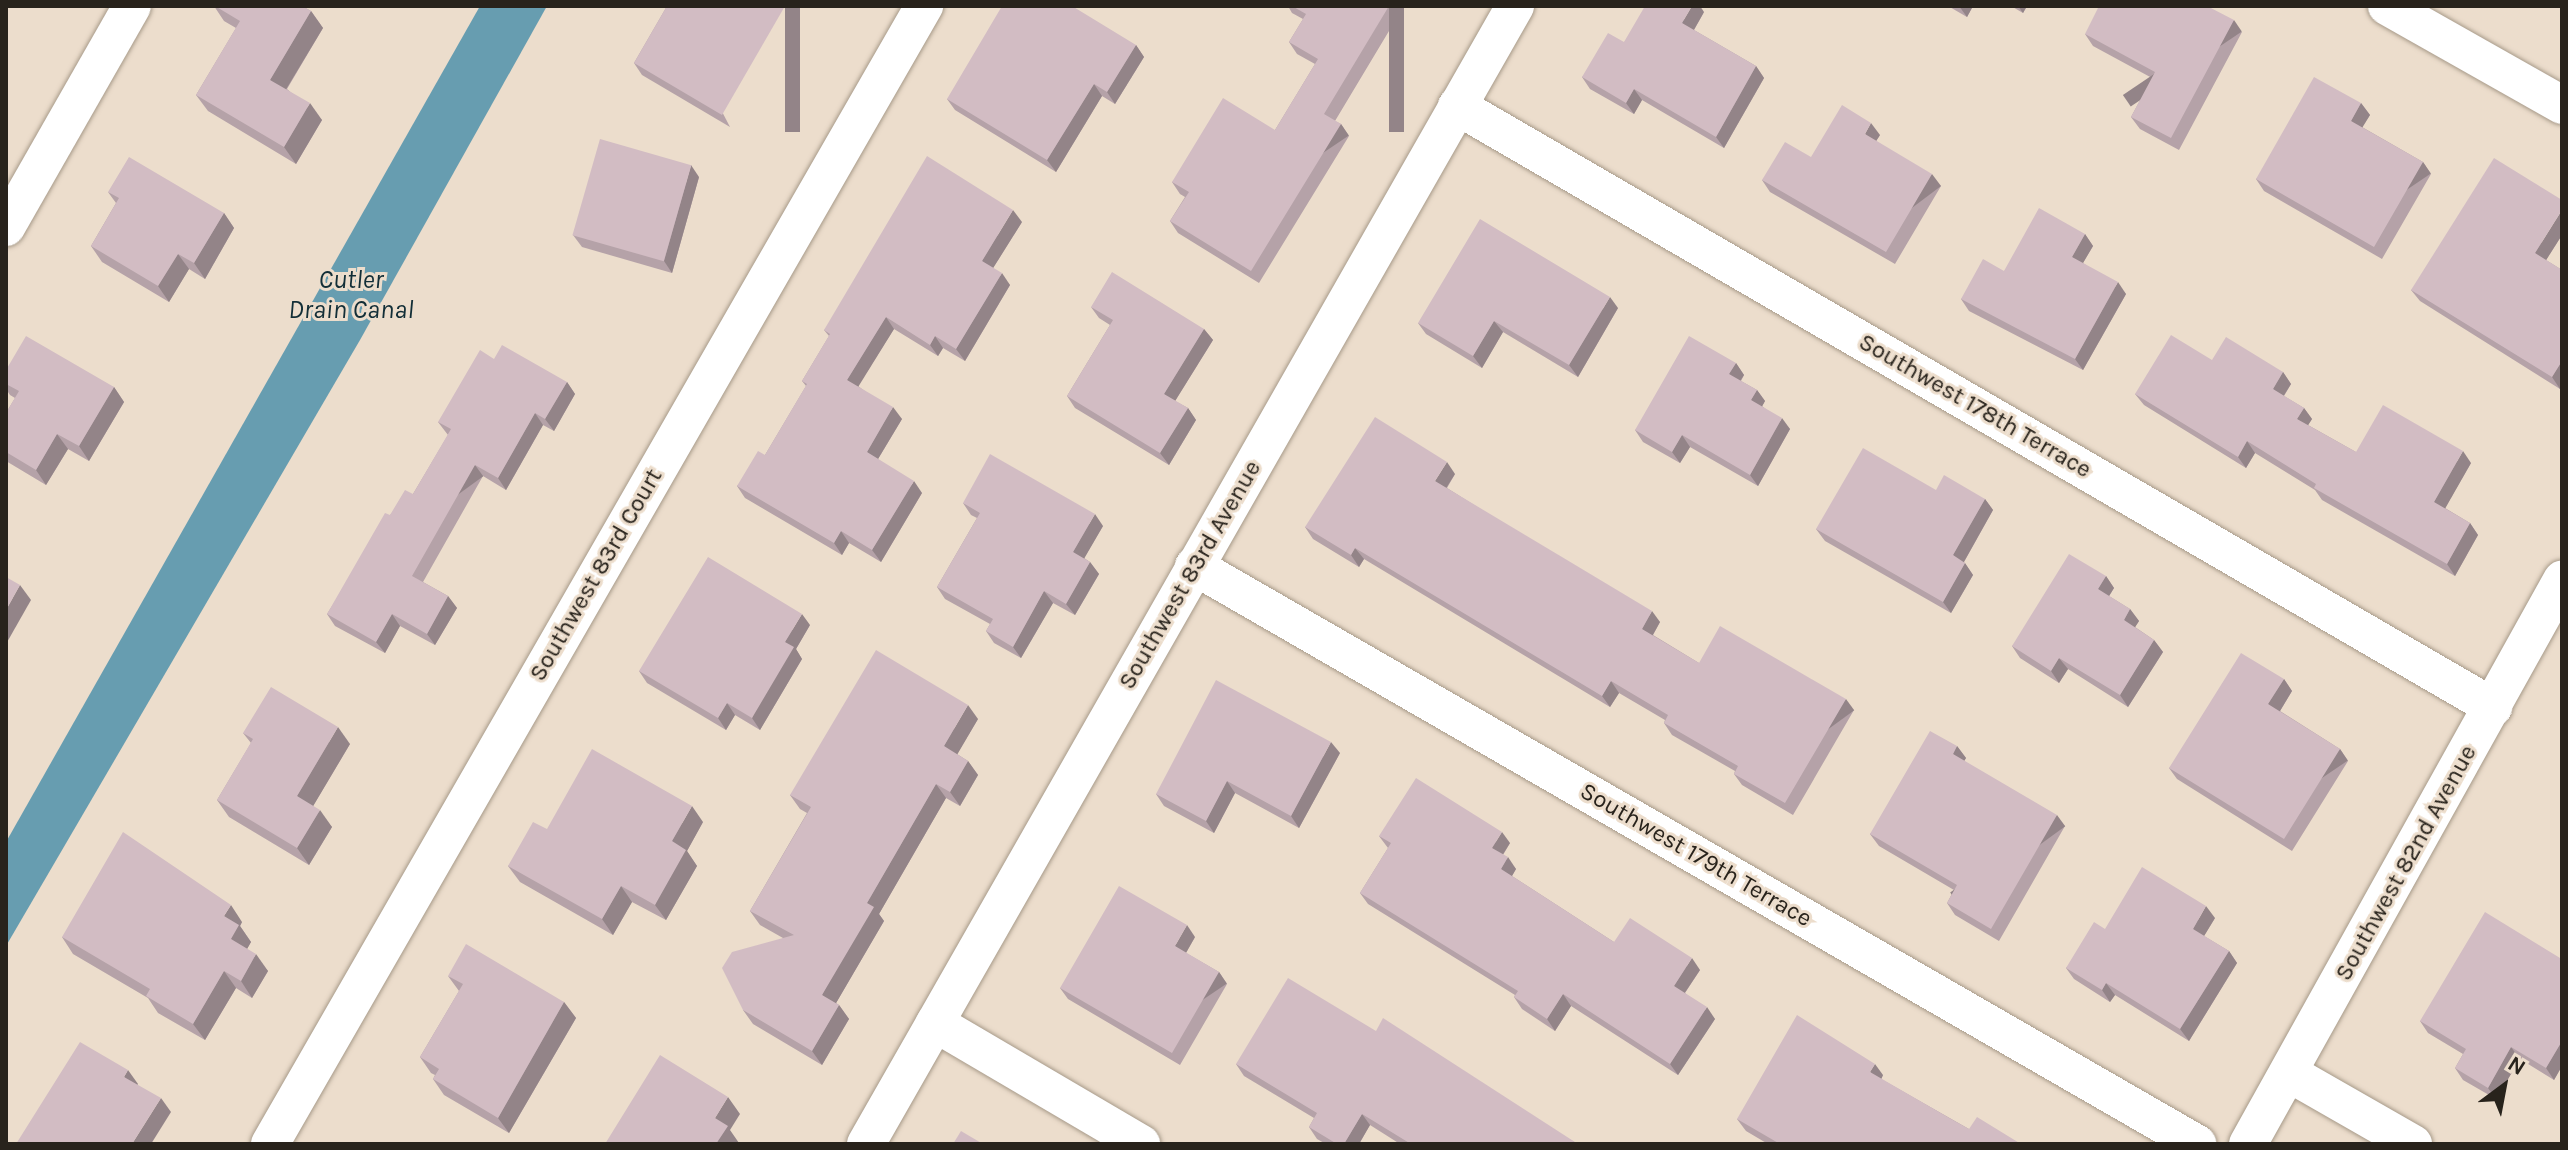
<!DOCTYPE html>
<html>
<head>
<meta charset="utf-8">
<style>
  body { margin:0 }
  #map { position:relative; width:2568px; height:1150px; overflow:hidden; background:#ecddcc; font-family:Karla,sans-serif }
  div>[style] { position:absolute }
  .water>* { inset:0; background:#679db0 }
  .roads { filter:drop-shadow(0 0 2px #a79a89) drop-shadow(0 0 2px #a79a89) }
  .minor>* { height:38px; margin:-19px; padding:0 19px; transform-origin:19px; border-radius:19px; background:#fff }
  .wall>* { inset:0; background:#b5a2a8 }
  .shaded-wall>* { inset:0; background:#938488; transform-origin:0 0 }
  .building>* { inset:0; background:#d2bcc3; transform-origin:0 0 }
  span { translate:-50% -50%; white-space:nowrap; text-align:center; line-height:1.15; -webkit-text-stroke:6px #ecddcc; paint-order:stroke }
  .street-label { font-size:24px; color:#28231c }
  .water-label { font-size:26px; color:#122e37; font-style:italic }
  .frame { position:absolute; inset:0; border:8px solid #28231c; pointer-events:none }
  .north { position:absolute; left:2464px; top:1046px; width:80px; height:80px; -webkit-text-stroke:6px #ecddcc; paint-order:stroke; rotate:32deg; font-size:22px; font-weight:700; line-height:32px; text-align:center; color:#28231c }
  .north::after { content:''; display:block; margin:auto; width:28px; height:36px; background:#28231c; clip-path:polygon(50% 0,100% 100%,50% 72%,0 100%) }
</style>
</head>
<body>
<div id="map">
  <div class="water">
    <div style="clip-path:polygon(480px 6px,547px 6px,360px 340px,6px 946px,6px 842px)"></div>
  </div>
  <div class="roads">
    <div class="minor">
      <div style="left:2387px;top:6px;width:201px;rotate:29.5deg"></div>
      <div style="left:1457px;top:106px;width:1198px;rotate:30.12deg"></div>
      <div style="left:6px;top:227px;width:254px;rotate:-60.3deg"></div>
      <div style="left:1194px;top:566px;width:1158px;rotate:29.95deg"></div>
      <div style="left:935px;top:1023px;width:239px;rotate:30.4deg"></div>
      <div style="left:2289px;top:1073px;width:143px;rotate:29.8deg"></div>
      <div style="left:270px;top:1144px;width:1313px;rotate:-60.11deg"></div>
      <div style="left:866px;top:1144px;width:1310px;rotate:-60.3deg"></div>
      <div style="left:2248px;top:1144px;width:646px;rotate:-60.89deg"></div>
    </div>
  </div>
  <div class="wall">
    <div style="clip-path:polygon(214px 6px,302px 6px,311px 11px,323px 28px,287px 89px,322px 120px,296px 164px,208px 111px,196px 95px,236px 28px,224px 21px)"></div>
    <div style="clip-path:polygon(667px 6px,730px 127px,642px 75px,634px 63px)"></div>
    <div style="clip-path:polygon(1288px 6px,1404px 6px,1335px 121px,1341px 124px,1349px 136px,1259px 283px,1178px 233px,1170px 221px,1185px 197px,1180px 194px,1172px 182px,1275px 130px,1315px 64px,1297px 54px,1289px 42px,1303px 19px,1292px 13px)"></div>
    <div style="clip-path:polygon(1948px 6px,1973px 6px,1967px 17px)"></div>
    <div style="clip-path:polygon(2011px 6px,2027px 6px,2023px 13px)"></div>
    <div style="clip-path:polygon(1704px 12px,1694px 30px,1756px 66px,1764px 78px,1724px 148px,1642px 100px,1634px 114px,1590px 89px,1582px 77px,1624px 42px)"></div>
    <div style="clip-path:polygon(2242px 32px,2179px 150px,2140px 129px,2131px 117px,2152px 78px,2093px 46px,2085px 34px)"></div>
    <div style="clip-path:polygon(1136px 45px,1144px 57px,1115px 104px,1102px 96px,1056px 172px,955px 110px,947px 99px)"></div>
    <div style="clip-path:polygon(2361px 103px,2370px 115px,2362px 127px,2423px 162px,2431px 174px,2382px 259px,2264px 191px,2256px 179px)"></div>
    <div style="clip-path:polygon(1880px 135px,1876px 141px,1941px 186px,1895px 264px,1770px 192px,1762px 180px)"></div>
    <div style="clip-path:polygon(699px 177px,672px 273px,582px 247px,573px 235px)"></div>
    <div style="clip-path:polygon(108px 192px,224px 213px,234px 228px,205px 279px,189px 269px,169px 302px,102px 262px,91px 246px,116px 203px)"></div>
    <div style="clip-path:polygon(1022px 222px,993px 268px,1010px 285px,965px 361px,943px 348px,938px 356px,894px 329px,858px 386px,902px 419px,878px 459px,922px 493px,881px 562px,849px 543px,842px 555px,745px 498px,737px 486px,765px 455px,806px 386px,802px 381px,829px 336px,824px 330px)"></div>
    <div style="clip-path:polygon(2085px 234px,2093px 246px,2083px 263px,2126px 294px,2083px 370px,1969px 311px,1961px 299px,2004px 271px)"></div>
    <div style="clip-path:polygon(2562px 235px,2546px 260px,2562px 270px,2562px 386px,2560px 389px,2420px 301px,2411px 290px)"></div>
    <div style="clip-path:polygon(1091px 307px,1204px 329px,1213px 340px,1175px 401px,1188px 408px,1196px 420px,1169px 465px,1075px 408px,1067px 396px,1110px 325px,1099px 318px)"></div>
    <div style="clip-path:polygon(1618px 308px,1578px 377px,1503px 332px,1482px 368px,1426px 334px,1418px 323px)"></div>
    <div style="clip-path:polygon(2212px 360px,2283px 372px,2291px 384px,2284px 396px,2304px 408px,2312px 419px,2308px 425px,2356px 452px,2471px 463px,2445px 508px,2470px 523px,2478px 535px,2455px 576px,2322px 500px,2315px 490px,2255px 453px,2246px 468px,2144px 405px,2135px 394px)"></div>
    <div style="clip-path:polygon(1736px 363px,1744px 375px,1741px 381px,1757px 390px,1765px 401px,1762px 406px,1790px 429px,1758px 486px,1690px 447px,1680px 463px,1643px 442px,1635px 430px)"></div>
    <div style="clip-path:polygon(6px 370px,114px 387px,124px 402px,89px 461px,68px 449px,46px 485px,6px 461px,6px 413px,15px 398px,10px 395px,6px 389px)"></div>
    <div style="clip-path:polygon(567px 382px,575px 394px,554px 431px,543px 425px,506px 490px,483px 476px,423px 582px,448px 596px,457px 608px,435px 645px,400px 626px,385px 653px,335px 626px,327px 614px,390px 515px,413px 494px,448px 435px,438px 422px)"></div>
    <div style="clip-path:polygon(1455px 474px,1447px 488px,1660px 622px,1653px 635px,1699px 663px,1854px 710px,1793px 815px,1742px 785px,1734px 774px,1735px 771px,1672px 735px,1664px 723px,1665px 720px,1619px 693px,1610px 707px,1364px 559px,1359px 567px,1313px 539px,1305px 527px)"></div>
    <div style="clip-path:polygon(1936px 490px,1985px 499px,1993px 510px,1964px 562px,1973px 575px,1951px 613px,1825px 541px,1816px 529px)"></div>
    <div style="clip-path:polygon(963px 503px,1103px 526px,1084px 558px,1090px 562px,1099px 574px,1075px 615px,1053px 603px,1021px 658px,994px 643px,986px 631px,990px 624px,945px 599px,937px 587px,977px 518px,971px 515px)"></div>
    <div style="clip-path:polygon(2106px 576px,2114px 588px,2109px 596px,2130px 609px,2139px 621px,2135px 627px,2154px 640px,2163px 652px,2128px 707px,2068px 669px,2059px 683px,2020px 658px,2012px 646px)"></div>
    <div style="clip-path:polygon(810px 625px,796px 649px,802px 659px,760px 730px,735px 715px,726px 730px,647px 683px,639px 671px)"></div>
    <div style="clip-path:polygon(2284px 679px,2292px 691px,2280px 711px,2340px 749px,2348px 761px,2292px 851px,2177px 779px,2169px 768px)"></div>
    <div style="clip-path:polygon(978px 719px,957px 754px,968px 761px,978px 775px,960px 806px,946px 798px,879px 914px,884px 921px,836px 1003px,839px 1005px,849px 1019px,822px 1065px,753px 1024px,743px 1010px,783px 938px,760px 925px,750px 911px,807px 813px,800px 809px,790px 795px)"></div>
    <div style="clip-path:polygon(243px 733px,350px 744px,313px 806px,332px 827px,309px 865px,229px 817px,217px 800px,251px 743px)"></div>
    <div style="clip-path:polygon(1957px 746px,1966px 758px,1964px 761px,2065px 826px,1999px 941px,1955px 915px,1947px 903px,1954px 890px,1879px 846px,1870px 834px)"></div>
    <div style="clip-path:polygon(1340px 753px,1299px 828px,1235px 793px,1214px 833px,1164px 806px,1156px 794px)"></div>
    <div style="clip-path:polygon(703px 822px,687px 851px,697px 866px,666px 920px,632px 902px,613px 935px,520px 882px,508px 866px,547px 829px)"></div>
    <div style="clip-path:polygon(1379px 836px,1510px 843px,1503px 855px,1516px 869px,1512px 876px,1614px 942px,1700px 970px,1685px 993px,1715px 1019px,1678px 1075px,1571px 1006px,1555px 1031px,1522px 1009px,1514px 997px,1515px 995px,1368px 904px,1360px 893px,1388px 848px)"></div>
    <div style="clip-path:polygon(2215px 918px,2204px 936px,2229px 951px,2237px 963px,2189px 1041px,2115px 995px,2110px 1002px,2074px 979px,2066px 968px,2105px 929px)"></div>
    <div style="clip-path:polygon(242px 922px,240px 926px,251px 942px,247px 949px,268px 971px,252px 998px,236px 988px,205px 1040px,158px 1013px,148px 998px,73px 954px,62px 937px)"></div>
    <div style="clip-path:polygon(1195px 937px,1186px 953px,1219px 972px,1227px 984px,1180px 1065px,1068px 999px,1060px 988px)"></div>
    <div style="clip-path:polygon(2562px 955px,2562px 1066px,2554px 1080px,2520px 1059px,2496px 1099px,2463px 1080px,2455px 1068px,2463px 1054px,2428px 1033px,2420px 1021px,2560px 958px)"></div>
    <div style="clip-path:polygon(448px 976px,564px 1002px,576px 1018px,509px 1133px,444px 1095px,433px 1079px,435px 1075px,431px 1073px,420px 1057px,459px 991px)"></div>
    <div style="clip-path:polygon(1376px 1031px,1578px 1144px,1400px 1144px,1370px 1125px,1359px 1144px,1326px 1144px,1317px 1139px,1309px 1127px,1314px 1118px,1244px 1076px,1236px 1064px)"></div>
    <div style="clip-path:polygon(1883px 1075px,1881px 1079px,1969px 1129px,2021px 1144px,1768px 1144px,1746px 1131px,1737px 1119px)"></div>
  </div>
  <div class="shaded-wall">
    <div style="left:785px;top:6px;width:15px;height:126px"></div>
    <div style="left:1389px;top:6px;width:15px;height:126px"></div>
    <div style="clip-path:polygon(1692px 6px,1700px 6px,1704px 12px,1691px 35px,1682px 23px)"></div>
    <div style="clip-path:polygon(1959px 6px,1973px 6px,1967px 17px)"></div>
    <div style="clip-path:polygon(2018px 6px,2027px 6px,2023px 13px)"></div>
    <div style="clip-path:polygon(311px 11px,323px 28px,282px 96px,270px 80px)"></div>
    <div style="left:2234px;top:20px;width:14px;height:134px;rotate:56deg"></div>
    <div style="clip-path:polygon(1136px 45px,1144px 57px,1115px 104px,1107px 92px)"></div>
    <div style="clip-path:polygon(1756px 66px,1764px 78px,1724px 148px,1716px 137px)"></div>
    <div style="clip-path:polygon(1094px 84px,1102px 96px,1056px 172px,1047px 160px)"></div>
    <div style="clip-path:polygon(1634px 89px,1642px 100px,1634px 114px,1626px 103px)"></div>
    <div style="clip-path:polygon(310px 103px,322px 120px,296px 164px,284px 147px)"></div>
    <div style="clip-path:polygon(2361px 103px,2370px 115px,2359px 133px,2351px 121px)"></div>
    <div style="clip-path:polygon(1871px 123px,1880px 135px,1873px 146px,1865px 134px)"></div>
    <div style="left:1341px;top:124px;width:14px;height:172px;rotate:56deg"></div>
    <div style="left:2423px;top:162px;width:14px;height:98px;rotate:56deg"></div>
    <div style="clip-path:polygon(691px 165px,699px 177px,672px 273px,664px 261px)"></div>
    <div style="left:1932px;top:174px;width:15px;height:91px;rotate:53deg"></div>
    <div style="clip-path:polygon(1013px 210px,1022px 222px,990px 273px,982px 261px)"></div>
    <div style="clip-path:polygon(2562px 210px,2562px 235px,2543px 265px,2535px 253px)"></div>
    <div style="clip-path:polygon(224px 213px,234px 228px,205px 279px,194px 263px)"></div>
    <div style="clip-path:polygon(2085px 234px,2093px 246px,2080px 268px,2072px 257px)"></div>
    <div style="clip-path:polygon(178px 254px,189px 269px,169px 302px,158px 286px)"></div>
    <div style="clip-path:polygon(1002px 273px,1010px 285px,965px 361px,956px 349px)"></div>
    <div style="clip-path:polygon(2118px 282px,2126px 294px,2083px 370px,2075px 359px)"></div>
    <div style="clip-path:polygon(1610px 297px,1618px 308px,1578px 377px,1569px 365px)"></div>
    <div style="clip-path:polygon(886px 317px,894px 329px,855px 392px,847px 380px)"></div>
    <div style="clip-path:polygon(1494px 321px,1503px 332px,1482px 368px,1473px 356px)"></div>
    <div style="clip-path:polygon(1204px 329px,1213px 340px,1172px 406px,1164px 394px)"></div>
    <div style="clip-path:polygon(935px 336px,943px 348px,938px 356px,930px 345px)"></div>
    <div style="clip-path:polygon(2562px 361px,2562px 386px,2560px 389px,2552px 377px)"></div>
    <div style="clip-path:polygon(1736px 363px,1744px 375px,1737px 386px,1729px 374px)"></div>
    <div style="clip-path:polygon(2283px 372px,2291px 384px,2281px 400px,2273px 389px)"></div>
    <div style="clip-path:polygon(567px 382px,575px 394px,554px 431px,545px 419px)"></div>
    <div style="clip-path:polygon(114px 387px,124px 402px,89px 461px,79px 446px)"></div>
    <div style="clip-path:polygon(1757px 390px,1765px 401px,1759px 412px,1751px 400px)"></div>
    <div style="clip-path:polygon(893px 407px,902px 419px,875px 464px,867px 452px)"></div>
    <div style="clip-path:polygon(1188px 408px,1196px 420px,1169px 465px,1160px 453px)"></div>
    <div style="clip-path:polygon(2304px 408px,2312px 419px,2305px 430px,2297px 419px)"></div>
    <div style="clip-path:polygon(535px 413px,543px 425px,506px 490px,498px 478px)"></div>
    <div style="clip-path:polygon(1782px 418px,1790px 429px,1758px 486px,1750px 475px)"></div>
    <div style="clip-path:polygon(57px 434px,68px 449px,46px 485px,36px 470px)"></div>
    <div style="clip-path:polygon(1682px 435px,1690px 447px,1680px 463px,1672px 452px)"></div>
    <div style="clip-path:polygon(2247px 441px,2255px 453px,2246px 468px,2238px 457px)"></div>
    <div style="clip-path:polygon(2463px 451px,2471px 463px,2442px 514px,2434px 502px)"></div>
    <div style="clip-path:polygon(1447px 462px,1455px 474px,1443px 493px,1435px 481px)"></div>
    <div style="left:475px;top:465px;width:14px;height:128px;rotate:54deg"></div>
    <div style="clip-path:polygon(914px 481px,922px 493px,881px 562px,872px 550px)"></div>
    <div style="clip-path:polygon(1985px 499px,1993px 510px,1961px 567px,1953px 555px)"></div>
    <div style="clip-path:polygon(1095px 514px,1103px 526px,1081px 564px,1073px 552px)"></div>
    <div style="clip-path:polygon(2470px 523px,2478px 535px,2455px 576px,2447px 564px)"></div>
    <div style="clip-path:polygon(841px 531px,849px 543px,842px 555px,834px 543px)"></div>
    <div style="clip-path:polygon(1355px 548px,1364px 559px,1359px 567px,1351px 555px)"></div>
    <div style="clip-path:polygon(1090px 562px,1099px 574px,1075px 615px,1066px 604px)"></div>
    <div style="clip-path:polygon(1965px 563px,1973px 575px,1951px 613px,1943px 602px)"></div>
    <div style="clip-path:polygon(2106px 576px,2114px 588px,2106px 601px,2098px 589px)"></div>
    <div style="clip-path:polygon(20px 585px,31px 600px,6px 644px,6px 610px)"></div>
    <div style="clip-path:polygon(1044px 591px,1053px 603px,1021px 658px,1013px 647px)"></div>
    <div style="clip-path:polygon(448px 596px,457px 608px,435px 645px,427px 634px)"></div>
    <div style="clip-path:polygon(2130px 609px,2139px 621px,2132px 632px,2124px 620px)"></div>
    <div style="clip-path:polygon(1652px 611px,1660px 622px,1650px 640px,1642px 629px)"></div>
    <div style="clip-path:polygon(392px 614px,400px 626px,385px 653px,376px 642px)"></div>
    <div style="clip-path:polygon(802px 614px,810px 625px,796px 649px,802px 659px,760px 730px,752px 718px,785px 642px)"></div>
    <div style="clip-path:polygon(2154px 640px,2163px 652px,2128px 707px,2120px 695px)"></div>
    <div style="clip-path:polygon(2059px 658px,2068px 669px,2059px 683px,2051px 671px)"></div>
    <div style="clip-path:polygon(2284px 679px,2292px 691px,2277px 716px,2268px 704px)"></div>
    <div style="clip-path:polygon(1611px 681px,1619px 693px,1610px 707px,1602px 696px)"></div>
    <div style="left:1846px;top:699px;width:14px;height:121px;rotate:54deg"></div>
    <div style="clip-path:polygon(727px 703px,735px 715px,726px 730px,718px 718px)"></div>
    <div style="clip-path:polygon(968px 705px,978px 719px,954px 760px,944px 746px)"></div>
    <div style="clip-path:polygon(338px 727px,350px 744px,309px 813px,297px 796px)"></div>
    <div style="clip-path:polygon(1331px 742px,1340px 753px,1299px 828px,1291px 816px)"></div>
    <div style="clip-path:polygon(1957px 746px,1966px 758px,1961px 766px,1953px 754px)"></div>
    <div style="left:2340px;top:749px;width:14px;height:106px;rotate:56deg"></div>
    <div style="clip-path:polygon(968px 761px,978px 775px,960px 806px,950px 792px)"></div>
    <div style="clip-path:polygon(1227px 781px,1235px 793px,1214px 833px,1206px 821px)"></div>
    <div style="clip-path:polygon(936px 784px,946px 798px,879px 914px,884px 921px,832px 1010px,822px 995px,867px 903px)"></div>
    <div style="clip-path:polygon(692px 806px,703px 822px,687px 851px,697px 866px,666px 920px,655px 905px,672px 841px)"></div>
    <div style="clip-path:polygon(320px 810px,332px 827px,309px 865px,297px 848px)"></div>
    <div style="left:2057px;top:815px;width:14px;height:132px;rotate:54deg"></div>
    <div style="clip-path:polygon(1502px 832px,1510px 843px,1500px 859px,1492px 848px)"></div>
    <div style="clip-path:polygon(1508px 857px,1516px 869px,1509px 881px,1501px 869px)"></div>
    <div style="clip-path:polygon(621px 886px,632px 902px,613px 935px,602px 919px)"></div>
    <div style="clip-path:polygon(231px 905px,242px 922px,240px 926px,251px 942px,243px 956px,231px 939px,224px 916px)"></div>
    <div style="clip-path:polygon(2206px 906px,2215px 918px,2201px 941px,2193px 929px)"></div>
    <div style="clip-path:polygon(1187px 925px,1195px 937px,1183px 958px,1175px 946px)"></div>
    <div style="clip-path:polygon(2229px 951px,2237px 963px,2189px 1041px,2180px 1029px)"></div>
    <div style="clip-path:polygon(256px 954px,268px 971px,252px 998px,241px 981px)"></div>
    <div style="clip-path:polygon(1692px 958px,1700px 970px,1682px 997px,1674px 986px)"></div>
    <div style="clip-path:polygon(224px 971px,236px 988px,205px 1040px,193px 1024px)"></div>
    <div style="left:1219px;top:972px;width:14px;height:94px;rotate:56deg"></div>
    <div style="clip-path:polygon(2106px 983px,2115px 995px,2110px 1002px,2102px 990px)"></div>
    <div style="clip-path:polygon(1563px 994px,1571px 1006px,1555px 1031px,1547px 1019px)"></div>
    <div style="clip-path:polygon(564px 1002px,576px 1018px,509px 1133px,498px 1118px)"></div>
    <div style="clip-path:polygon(839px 1005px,849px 1019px,822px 1065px,812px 1051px)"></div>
    <div style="clip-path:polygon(1707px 1007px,1715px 1019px,1678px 1075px,1670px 1064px)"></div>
    <div style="clip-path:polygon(2562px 1041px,2562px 1066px,2554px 1080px,2546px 1068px)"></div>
    <div style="clip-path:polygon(2511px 1047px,2520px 1059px,2496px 1099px,2488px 1088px)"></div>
    <div style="clip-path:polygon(1875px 1064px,1883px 1075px,1879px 1084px,1870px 1072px)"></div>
    <div style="clip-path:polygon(128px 1070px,138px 1084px,134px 1091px,124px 1077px)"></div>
    <div style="clip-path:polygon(728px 1097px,740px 1114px,730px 1130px,739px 1143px,716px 1144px,715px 1118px)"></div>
    <div style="clip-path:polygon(161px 1098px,171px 1112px,151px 1144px,132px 1144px)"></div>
    <div style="clip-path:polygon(1362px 1114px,1370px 1125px,1359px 1144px,1344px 1144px)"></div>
  </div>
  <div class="building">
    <div style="clip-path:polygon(215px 6px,302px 6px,311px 11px,270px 80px,310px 103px,284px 147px,196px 95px,240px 21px)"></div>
    <div style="clip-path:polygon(667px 6px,785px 6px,722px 115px,634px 63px)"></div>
    <div style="clip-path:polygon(1002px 6px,1072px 6px,1136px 45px,1107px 92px,1094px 84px,1047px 160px,947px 99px)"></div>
    <div style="clip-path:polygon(1292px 6px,1389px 6px,1324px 114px,1341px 124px,1251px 271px,1170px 221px,1189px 192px,1172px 182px,1223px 98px,1275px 130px,1318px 59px,1289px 42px,1306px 14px)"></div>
    <div style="clip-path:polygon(1645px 6px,1692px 6px,1682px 23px,1756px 66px,1716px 137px,1634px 89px,1626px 103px,1582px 77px,1608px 33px,1624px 42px)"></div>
    <div style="clip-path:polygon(2099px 6px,2207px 6px,2234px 20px,2171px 138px,2131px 117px,2155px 72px,2085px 34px)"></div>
    <div style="clip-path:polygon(2314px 77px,2361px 103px,2351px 121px,2423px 162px,2374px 247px,2256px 179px)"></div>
    <div style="clip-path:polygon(1842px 105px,1871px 123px,1865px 134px,1932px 174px,1886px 252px,1762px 180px,1785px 142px,1811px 157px)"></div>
    <div style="left:600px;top:139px;width:95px;height:100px;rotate:16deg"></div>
    <div style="clip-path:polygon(927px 156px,1013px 210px,982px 261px,1002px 273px,956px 349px,935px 336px,930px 345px,886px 317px,847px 380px,893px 407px,867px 452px,914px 481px,872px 550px,841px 531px,834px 543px,737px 486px,758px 451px,765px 455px,807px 384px,802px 381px,830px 334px,824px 330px)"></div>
    <div style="clip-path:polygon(129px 157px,224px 213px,194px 263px,178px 254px,158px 286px,91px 246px,119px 198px,108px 192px)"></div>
    <div style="clip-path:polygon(2494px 158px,2562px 200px,2562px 210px,2535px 253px,2562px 270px,2562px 361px,2552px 377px,2411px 290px)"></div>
    <div style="clip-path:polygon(2039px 208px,2085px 234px,2072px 257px,2118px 282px,2075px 359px,1961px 299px,1983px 259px,2004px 271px)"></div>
    <div style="clip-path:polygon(1480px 219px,1610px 297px,1569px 365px,1494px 321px,1473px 356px,1418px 323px)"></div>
    <div style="clip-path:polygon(1112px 272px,1204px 329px,1164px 394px,1188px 408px,1160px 453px,1067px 396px,1113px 320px,1091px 307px)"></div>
    <div style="clip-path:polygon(2171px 335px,2212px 360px,2226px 337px,2283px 372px,2273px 389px,2304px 408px,2297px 419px,2356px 452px,2383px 405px,2463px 451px,2434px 502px,2470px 523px,2447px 564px,2314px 488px,2316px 484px,2247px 441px,2238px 457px,2135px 394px)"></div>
    <div style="clip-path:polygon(26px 336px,114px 387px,79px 446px,57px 434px,36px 470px,6px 452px,6px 413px,19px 391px,6px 384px,6px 370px)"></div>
    <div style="clip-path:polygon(1689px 336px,1736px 363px,1729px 374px,1757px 390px,1751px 400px,1782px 418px,1750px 475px,1682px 435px,1672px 452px,1635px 430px)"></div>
    <div style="clip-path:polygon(502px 345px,567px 382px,545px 419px,535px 413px,498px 478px,475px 465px,412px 576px,448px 596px,427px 634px,392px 614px,376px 642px,327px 614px,385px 513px,390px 515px,405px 490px,413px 494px,451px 429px,438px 422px,480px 350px,494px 359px)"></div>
    <div style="clip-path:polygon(1375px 417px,1447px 462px,1435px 481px,1652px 611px,1642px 629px,1699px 663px,1720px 626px,1846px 699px,1785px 803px,1734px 774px,1738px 766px,1664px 723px,1668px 715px,1611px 681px,1602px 696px,1355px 548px,1351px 555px,1305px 527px)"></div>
    <div style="clip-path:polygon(1863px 448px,1936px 490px,1944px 475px,1985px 499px,1953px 555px,1965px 563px,1943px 602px,1816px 529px)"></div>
    <div style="clip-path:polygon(990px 454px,1095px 514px,1073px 552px,1090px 562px,1066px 604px,1044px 591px,1013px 647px,986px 631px,993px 619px,937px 587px,980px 513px,963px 503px)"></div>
    <div style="clip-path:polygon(2069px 554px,2106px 576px,2098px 589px,2130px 609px,2124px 620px,2154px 640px,2120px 695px,2059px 658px,2051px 671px,2012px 646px)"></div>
    <div style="clip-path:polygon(708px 557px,802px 614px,785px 642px,794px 647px,752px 718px,727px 703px,718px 718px,639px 671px)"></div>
    <div style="clip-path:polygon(6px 577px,20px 585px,6px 610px)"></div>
    <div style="clip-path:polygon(876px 650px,968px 705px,944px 746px,968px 761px,950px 792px,936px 784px,867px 903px,874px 907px,822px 995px,839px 1005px,812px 1051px,743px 1010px,722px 968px,732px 952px,794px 935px,750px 911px,811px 807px,790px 795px)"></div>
    <div style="clip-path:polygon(2241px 653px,2284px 679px,2268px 704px,2340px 749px,2284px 839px,2169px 768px)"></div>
    <div style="clip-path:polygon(1216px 680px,1331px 742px,1291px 816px,1227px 781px,1206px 821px,1156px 794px)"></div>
    <div style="clip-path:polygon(271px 687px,338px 727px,297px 796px,320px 810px,297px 848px,217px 800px,253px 739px,243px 733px)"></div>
    <div style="clip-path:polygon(1930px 731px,1957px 746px,1953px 754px,2057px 815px,1991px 929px,1947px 903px,1957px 885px,1870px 834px)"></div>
    <div style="clip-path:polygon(592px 749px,692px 806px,672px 841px,686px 850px,655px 905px,621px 886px,602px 919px,508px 866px,533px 822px,547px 829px)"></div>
    <div style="clip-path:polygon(1416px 778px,1502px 832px,1492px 848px,1508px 857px,1501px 869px,1529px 887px,1614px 942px,1630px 918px,1692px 958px,1674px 986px,1707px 1007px,1670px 1064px,1563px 994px,1547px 1019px,1514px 997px,1518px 991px,1360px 893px,1391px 843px,1379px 836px)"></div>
    <div style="clip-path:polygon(123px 832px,231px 905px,224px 916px,239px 925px,231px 939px,256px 954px,241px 981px,224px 971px,193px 1024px,146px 996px,150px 989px,62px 937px)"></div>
    <div style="clip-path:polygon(2142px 867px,2206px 906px,2193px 929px,2229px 951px,2180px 1029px,2106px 983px,2102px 990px,2066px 968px,2094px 922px,2105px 929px)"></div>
    <div style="clip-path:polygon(1119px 886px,1187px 925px,1175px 946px,1219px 972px,1172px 1053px,1060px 988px)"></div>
    <div style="clip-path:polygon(2485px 912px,2560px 958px,2562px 955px,2562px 1041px,2546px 1068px,2511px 1047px,2488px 1088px,2455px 1068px,2466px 1049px,2420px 1021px)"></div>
    <div style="clip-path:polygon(466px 944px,564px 1002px,498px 1118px,433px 1079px,439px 1069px,420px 1057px,463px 984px,448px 976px)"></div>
    <div style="clip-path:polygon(1288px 978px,1376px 1031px,1383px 1018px,1578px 1144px,1411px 1144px,1362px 1114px,1344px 1144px,1337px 1144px,1309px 1127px,1317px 1113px,1236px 1064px)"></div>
    <div style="clip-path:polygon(1797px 1015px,1875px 1064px,1870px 1072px,1951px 1119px,1969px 1129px,1977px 1117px,2021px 1144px,1780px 1144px,1737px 1119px)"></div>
    <div style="clip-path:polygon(80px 1042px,128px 1070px,124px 1077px,161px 1098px,132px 1144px,16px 1144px)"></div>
    <div style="clip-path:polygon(660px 1055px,728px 1097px,715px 1118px,728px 1126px,716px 1144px,605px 1144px)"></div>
    <div style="clip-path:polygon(961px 1131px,983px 1144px,953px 1144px)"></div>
  </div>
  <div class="street-label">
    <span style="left:1975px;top:406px;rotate:30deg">Southwest 178th Terrace</span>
    <span style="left:596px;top:575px;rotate:-60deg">Southwest 83rd Court</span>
    <span style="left:1190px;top:575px;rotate:-60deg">Southwest 83rd Avenue</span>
    <span style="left:1696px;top:855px;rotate:30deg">Southwest 179th Terrace</span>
    <span style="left:2406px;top:863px;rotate:-61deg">Southwest 82nd Avenue</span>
  </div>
  <div class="water-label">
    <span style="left:351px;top:295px">Cutler<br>Drain Canal</span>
  </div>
  <div class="frame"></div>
  <div class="north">N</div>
</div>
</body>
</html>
